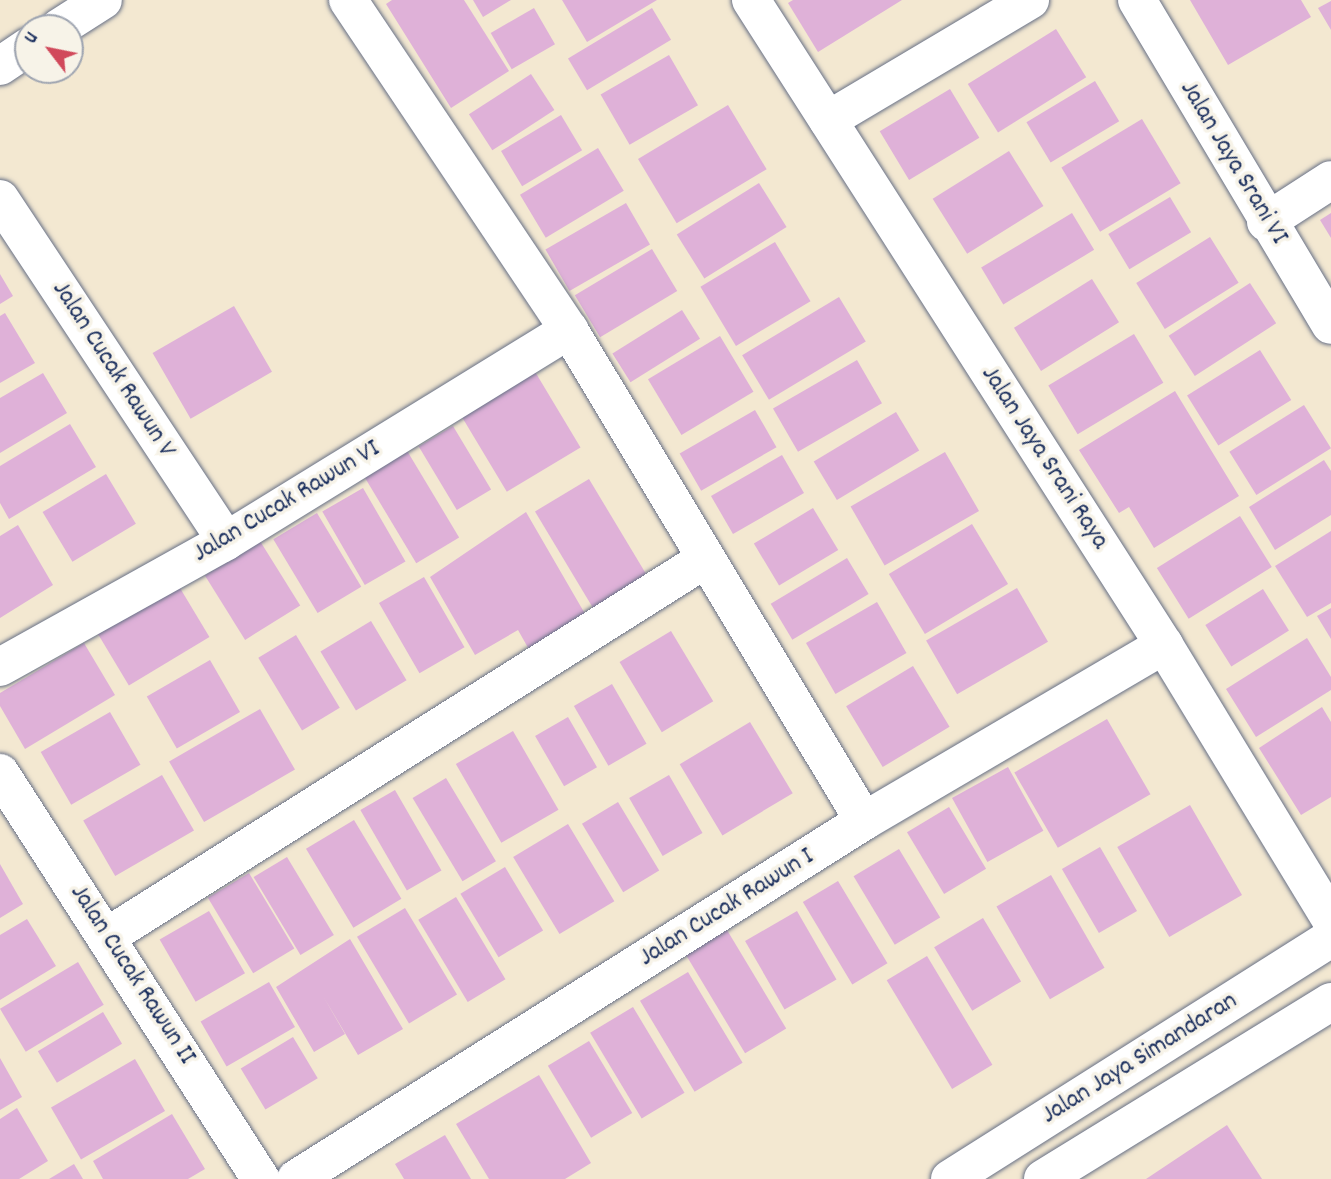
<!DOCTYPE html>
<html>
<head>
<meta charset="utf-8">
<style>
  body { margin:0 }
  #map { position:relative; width:1331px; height:1179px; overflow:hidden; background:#f3e8d1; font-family:Dekko,sans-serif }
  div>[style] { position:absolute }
  .building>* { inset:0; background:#dfb1d8; transform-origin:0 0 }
  .roads { filter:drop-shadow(0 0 2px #677086) drop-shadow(0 0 2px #677086) }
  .minor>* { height:38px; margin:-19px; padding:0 19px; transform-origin:19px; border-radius:19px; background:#fff }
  span { translate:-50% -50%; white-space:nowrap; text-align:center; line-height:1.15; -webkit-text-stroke:7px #f7f3e8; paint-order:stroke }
  .street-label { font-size:26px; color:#1b2f5e }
  .north { position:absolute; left:14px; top:14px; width:70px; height:70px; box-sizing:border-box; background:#f7f3e8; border:2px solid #9fa5b1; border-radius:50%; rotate:302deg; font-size:19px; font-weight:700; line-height:28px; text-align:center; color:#1b2f5e }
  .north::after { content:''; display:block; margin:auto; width:24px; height:32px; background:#d1495b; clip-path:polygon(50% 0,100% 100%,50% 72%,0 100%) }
</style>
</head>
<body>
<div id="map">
  <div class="building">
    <div style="clip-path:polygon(392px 0,464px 0,509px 71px,451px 108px,386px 4px)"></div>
    <div style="clip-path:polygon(473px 0,511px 0,483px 17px)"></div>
    <div style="clip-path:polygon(562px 0,657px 0,587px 42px)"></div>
    <div style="clip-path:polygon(793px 0,902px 0,818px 52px,788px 3px)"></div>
    <div style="clip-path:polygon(1190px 0,1301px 0,1311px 17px,1228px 65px)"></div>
    <div style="clip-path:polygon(1331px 1px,1331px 30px,1318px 8px)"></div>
    <div style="left:534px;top:8px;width:42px;height:50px;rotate:60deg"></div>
    <div style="left:652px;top:8px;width:37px;height:98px;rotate:59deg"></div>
    <div style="left:1056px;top:29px;width:57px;height:104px;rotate:58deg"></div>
    <div style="left:669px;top:55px;width:58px;height:79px;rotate:60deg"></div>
    <div style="left:531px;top:74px;width:43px;height:74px;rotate:57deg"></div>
    <div style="left:1095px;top:81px;width:47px;height:80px;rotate:59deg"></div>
    <div style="left:950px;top:89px;width:57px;height:82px;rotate:59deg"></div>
    <div style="left:728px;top:105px;width:75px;height:105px;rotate:59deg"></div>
    <div style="left:561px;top:115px;width:41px;height:70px;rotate:59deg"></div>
    <div style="left:1142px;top:119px;width:75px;height:94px;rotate:59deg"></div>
    <div style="left:598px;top:148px;width:50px;height:91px;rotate:59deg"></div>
    <div style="left:1009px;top:151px;width:65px;height:90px;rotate:58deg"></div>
    <div style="left:759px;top:183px;width:52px;height:97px;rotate:58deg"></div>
    <div style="left:1170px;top:197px;width:41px;height:72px;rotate:59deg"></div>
    <div style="left:626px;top:203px;width:48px;height:93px;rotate:60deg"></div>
    <div style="left:1072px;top:213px;width:43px;height:106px;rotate:59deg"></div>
    <div style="clip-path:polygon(1331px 213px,1331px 238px,1320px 220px)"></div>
    <div style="left:1210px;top:237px;width:54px;height:87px;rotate:58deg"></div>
    <div style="left:775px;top:242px;width:69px;height:87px;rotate:59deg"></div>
    <div style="left:652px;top:249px;width:49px;height:90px;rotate:59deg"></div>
    <div style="clip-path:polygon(0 274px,13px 296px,0 304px)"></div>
    <div style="left:1092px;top:279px;width:51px;height:92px;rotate:58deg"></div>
    <div style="left:1250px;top:283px;width:48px;height:97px;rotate:57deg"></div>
    <div style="left:839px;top:297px;width:52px;height:113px;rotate:59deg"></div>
    <div style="left:234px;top:306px;width:76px;height:94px;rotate:60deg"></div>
    <div style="left:682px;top:310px;width:34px;height:82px;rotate:58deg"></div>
    <div style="clip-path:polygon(5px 313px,35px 363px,0 383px,0 316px)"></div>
    <div style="left:1134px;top:334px;width:57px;height:100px;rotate:59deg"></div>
    <div style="left:720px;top:336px;width:65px;height:84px;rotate:59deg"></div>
    <div style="left:1260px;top:350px;width:59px;height:86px;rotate:58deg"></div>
    <div style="left:528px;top:360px;width:102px;height:86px;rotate:59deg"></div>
    <div style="left:857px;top:360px;width:50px;height:97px;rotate:60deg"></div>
    <div style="clip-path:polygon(43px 373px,67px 413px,0 453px,0 398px)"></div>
    <div style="clip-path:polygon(1175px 391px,1239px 496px,1154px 548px,1129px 507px,1119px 513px,1079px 450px)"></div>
    <div style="left:1304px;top:405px;width:51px;height:88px;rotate:58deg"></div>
    <div style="left:755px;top:410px;width:43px;height:87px;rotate:60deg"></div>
    <div style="left:896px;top:412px;width:45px;height:96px;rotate:59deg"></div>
    <div style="clip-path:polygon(70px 424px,96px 467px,9px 519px,0 503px,0 466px)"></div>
    <div style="left:453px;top:426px;width:74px;height:40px;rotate:59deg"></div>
    <div style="left:403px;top:444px;width:109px;height:50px;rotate:59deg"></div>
    <div style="left:945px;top:452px;width:68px;height:109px;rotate:60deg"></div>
    <div style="left:782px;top:455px;width:44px;height:82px;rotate:60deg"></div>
    <div style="clip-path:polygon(1324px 460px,1331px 471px,1331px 515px,1275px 550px,1249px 507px)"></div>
    <div style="left:106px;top:474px;width:58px;height:74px;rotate:59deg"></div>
    <div style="left:589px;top:479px;width:117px;height:63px;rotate:59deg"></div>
    <div style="left:363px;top:488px;width:85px;height:47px;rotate:60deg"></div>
    <div style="left:813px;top:508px;width:49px;height:69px;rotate:59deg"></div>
    <div style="clip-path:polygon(526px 512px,588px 619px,531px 653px,518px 630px,475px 655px,430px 577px)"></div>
    <div style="left:317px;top:513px;width:86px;height:51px;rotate:59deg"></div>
    <div style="left:1240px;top:516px;width:60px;height:98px;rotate:58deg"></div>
    <div style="left:972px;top:524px;width:70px;height:97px;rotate:59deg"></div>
    <div style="clip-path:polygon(18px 525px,53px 585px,0 618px,0 536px)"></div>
    <div style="clip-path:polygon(1331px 531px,1331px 603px,1307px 617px,1275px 566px)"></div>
    <div style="left:260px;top:541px;width:76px;height:65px;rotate:58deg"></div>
    <div style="left:847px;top:558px;width:42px;height:89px;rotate:59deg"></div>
    <div style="left:424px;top:577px;width:81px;height:52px;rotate:60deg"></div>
    <div style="left:177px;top:583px;width:63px;height:94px;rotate:59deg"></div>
    <div style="left:1017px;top:588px;width:62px;height:105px;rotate:60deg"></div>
    <div style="left:1263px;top:589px;width:49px;height:68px;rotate:58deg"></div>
    <div style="left:877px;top:602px;width:59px;height:82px;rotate:60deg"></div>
    <div style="clip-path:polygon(1331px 608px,1331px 639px,1317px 616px)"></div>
    <div style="left:371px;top:621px;width:69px;height:59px;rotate:59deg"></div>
    <div style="left:671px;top:631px;width:82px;height:60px;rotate:59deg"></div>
    <div style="left:296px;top:635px;width:85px;height:44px;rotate:59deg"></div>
    <div style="clip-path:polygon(1307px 638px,1331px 677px,1331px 690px,1256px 737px,1226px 689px)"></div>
    <div style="clip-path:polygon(84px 643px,115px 695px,25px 749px,0 706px,0 693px)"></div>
    <div style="left:210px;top:660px;width:60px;height:73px;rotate:60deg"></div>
    <div style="left:913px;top:666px;width:71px;height:78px;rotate:59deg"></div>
    <div style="left:612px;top:684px;width:69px;height:44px;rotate:60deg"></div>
    <div style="clip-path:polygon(1322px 707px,1331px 722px,1331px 797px,1301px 815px,1259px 748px)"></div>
    <div style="left:260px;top:709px;width:70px;height:105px;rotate:60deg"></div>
    <div style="left:110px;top:712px;width:61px;height:80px;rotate:60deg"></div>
    <div style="left:568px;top:717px;width:58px;height:38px;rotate:60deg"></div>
    <div style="left:1107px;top:719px;width:87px;height:107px;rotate:60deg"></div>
    <div style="left:750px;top:722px;width:83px;height:82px;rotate:59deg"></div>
    <div style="left:513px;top:731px;width:91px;height:66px;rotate:60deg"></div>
    <div style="left:1008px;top:767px;width:73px;height:64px;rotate:61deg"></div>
    <div style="left:162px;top:775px;width:64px;height:91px;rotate:60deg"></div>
    <div style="left:669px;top:775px;width:67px;height:46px;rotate:60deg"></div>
    <div style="left:446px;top:778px;width:97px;height:39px;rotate:59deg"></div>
    <div style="left:395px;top:790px;width:93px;height:40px;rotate:60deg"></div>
    <div style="left:618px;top:802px;width:80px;height:42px;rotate:59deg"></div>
    <div style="left:1190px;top:805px;width:104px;height:84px;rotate:60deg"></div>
    <div style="left:949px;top:807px;width:72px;height:49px;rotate:59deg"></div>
    <div style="left:354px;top:820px;width:92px;height:56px;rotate:59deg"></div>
    <div style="left:568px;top:824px;width:90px;height:64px;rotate:59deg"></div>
    <div style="left:1100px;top:847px;width:74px;height:44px;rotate:60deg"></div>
    <div style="left:899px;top:849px;width:80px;height:53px;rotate:59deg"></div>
    <div style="left:287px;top:857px;width:91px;height:39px;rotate:59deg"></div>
    <div style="clip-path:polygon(0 864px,23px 904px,0 918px)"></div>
    <div style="left:505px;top:867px;width:74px;height:52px;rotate:59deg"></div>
    <div style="left:249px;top:873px;width:88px;height:48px;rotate:59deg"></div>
    <div style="left:1051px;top:875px;width:107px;height:63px;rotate:60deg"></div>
    <div style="left:838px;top:881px;width:96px;height:41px;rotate:59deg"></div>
    <div style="left:456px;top:897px;width:96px;height:44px;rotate:59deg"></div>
    <div style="left:405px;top:908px;width:101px;height:56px;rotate:59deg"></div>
    <div style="left:209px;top:911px;width:72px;height:57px;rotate:60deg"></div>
    <div style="left:797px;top:911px;width:79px;height:60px;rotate:60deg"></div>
    <div style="left:983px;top:918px;width:74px;height:57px;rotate:59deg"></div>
    <div style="clip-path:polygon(27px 919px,56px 966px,0 1000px,0 935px)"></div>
    <div style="left:727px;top:930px;width:115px;height:48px;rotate:59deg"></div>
    <div style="clip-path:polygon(350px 939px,403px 1029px,358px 1055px,323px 996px,345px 1034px,314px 1052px,276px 987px)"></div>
    <div style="left:927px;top:956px;width:127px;height:47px;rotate:59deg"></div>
    <div style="left:78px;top:962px;width:50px;height:91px;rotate:59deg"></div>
    <div style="left:688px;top:972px;width:106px;height:56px;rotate:59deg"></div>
    <div style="left:269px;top:982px;width:52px;height:79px;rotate:60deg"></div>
    <div style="left:633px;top:1007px;width:100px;height:50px;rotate:59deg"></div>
    <div style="left:103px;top:1012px;width:37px;height:76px;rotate:59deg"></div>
    <div style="left:293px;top:1037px;width:48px;height:61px;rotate:59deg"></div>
    <div style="left:589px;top:1041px;width:84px;height:48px;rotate:59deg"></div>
    <div style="clip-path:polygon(0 1058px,22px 1097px,0 1110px)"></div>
    <div style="left:135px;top:1059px;width:60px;height:97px;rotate:60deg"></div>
    <div style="clip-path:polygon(539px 1075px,591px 1163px,565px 1179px,489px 1179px,456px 1124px)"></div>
    <div style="clip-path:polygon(17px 1108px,48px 1161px,19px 1179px,0 1179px,0 1119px)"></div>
    <div style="clip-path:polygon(172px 1114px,205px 1169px,188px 1179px,103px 1179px,93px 1161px)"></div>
    <div style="clip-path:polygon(1227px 1125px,1262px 1179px,1146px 1179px)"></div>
    <div style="clip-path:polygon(445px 1135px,471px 1179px,404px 1179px,395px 1164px)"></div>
    <div style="clip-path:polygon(74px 1164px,83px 1179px,49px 1179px)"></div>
  </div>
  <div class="roads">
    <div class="minor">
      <div style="left:348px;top:0;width:397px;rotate:56.2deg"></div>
      <div style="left:569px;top:330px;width:573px;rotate:59deg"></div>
      <div style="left:751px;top:0;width:766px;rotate:57.37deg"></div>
      <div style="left:1164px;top:645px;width:322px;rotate:58.7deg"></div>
      <div style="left:1137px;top:0;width:378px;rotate:59.2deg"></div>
      <div style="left:59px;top:28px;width:52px;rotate:-32.5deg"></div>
      <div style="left:0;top:66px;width:34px;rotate:-34deg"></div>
      <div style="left:828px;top:120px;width:235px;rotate:-30.7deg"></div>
      <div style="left:0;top:199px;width:410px;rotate:56.5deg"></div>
      <div style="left:1266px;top:222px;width:77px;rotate:-32.9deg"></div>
      <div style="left:0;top:667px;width:259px;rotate:-29.1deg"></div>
      <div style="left:226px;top:541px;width:403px;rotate:-31.6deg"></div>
      <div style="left:0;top:773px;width:483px;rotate:57.3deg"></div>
      <div style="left:108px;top:936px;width:705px;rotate:-32.25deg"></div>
      <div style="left:296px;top:1179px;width:671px;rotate:-32.22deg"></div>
      <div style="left:864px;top:821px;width:348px;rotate:-30.4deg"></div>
      <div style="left:950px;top:1179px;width:451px;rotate:-32.3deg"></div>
      <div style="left:1043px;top:1179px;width:338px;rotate:-31.6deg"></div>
    </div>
  </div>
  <div class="street-label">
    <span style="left:1233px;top:163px;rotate:59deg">Jalan Jaya Srani VI</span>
    <span style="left:113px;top:370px;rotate:57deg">Jalan Cucak Rawun V</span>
    <span style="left:1044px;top:458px;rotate:57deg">Jalan Jaya Srani Raya</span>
    <span style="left:287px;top:502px;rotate:-31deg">Jalan Cucak Rawun VI</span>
    <span style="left:727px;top:908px;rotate:-32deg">Jalan Cucak Rawun I</span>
    <span style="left:132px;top:975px;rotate:57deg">Jalan Cucak Rawun II</span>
    <span style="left:1140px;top:1059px;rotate:-32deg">Jalan Jaya Simandaran</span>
  </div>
  <div class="north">U</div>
</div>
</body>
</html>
